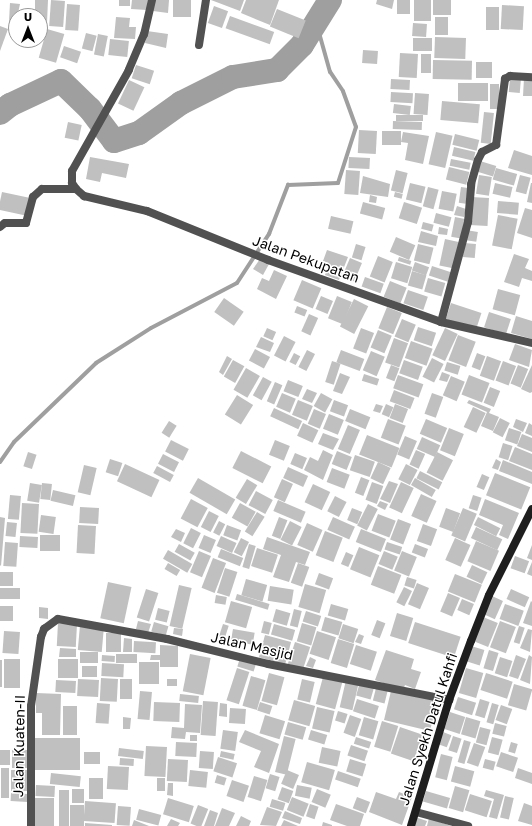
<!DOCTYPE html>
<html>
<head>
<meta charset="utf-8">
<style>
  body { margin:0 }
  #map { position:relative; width:532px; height:826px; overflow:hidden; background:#fff; font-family:"Golos Text",sans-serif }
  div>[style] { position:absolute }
  .stream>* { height:4px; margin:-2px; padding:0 2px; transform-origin:2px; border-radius:2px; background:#9f9f9f }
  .river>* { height:24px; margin:-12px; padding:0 12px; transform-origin:12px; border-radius:12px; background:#9f9f9f }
  .building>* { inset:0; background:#c0c0c0; transform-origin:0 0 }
  .street>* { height:8px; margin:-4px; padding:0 4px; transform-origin:4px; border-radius:4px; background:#515151 }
  .secondary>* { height:8px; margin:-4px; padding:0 4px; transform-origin:4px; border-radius:4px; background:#1e1e1e }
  span { translate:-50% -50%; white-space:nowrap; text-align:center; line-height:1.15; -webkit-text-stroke:3px #fff; paint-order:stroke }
  .street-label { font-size:14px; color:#000 }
  .north { position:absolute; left:8px; top:8px; width:40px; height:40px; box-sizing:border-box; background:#fff; border:1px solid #999; border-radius:50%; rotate:0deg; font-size:11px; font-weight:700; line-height:16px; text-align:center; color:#000 }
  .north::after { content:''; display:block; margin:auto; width:14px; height:18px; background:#000; clip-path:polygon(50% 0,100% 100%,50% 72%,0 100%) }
</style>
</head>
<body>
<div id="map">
  <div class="stream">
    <div style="left:0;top:462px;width:24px;rotate:-55deg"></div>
    <div style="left:14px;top:442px;width:114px;rotate:-43.9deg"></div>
    <div style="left:96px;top:363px;width:65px;rotate:-32.5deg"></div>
    <div style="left:151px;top:328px;width:97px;rotate:-27.6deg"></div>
    <div style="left:237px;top:283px;width:59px;rotate:-56.9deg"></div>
    <div style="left:269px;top:234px;width:53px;rotate:-68.8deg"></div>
    <div style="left:288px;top:185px;width:50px;rotate:-2.3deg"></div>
    <div style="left:338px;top:183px;width:59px;rotate:-72.2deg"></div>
    <div style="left:356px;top:127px;width:38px;rotate:-110deg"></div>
    <div style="left:343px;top:91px;width:23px;rotate:-124deg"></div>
    <div style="left:330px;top:72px;width:52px;rotate:-105.6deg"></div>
  </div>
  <div class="river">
    <div style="left:0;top:113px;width:13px;rotate:-39deg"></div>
    <div style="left:10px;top:105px;width:56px;rotate:-25.2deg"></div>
    <div style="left:61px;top:81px;width:40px;rotate:44deg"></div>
    <div style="left:90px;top:109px;width:40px;rotate:53deg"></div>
    <div style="left:114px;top:141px;width:26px;rotate:-18deg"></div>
    <div style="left:139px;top:133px;width:52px;rotate:-35.5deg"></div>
    <div style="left:181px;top:103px;width:58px;rotate:-26.6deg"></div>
    <div style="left:233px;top:77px;width:45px;rotate:-9deg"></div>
    <div style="left:277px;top:70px;width:35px;rotate:-45deg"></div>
    <div style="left:302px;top:45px;width:53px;rotate:-58.1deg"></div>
  </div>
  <div class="building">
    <div style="clip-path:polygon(35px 0,48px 0,47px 23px,40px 23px,40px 16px,35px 16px)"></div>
    <div style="left:51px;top:0;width:14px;height:26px;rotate:4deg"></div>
    <div style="left:119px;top:0;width:11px;height:6px"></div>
    <div style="clip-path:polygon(132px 0,148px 0,147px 10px,131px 9px)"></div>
    <div style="clip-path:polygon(154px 0,169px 0,168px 13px,153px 11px)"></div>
    <div style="left:173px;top:0;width:18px;height:17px"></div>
    <div style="clip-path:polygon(211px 0,244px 0,240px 11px)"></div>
    <div style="clip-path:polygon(246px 0,279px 0,270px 25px,241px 13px)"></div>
    <div style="clip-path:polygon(377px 0,394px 0,392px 9px,376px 4px)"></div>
    <div style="left:397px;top:0;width:13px;height:14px"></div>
    <div style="left:414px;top:0;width:17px;height:21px"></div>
    <div style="left:433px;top:0;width:18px;height:15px"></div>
    <div style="clip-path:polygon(10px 3px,20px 4px,16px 22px,9px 22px)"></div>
    <div style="left:67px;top:4px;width:13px;height:26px;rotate:4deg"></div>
    <div style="left:502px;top:5px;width:22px;height:24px;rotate:3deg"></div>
    <div style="left:214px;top:6px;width:15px;height:18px;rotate:20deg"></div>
    <div style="left:486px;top:7px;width:13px;height:23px"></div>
    <div style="left:277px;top:9px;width:31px;height:19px;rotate:22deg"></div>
    <div style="left:230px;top:16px;width:47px;height:13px;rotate:20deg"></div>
    <div style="clip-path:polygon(116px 17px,130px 18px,129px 27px,136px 27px,135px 39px,114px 38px)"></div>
    <div style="left:435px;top:17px;width:13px;height:18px"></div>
    <div style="left:413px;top:23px;width:14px;height:13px;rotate:4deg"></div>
    <div style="clip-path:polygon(0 26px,8px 29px,0 51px)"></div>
    <div style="left:47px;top:29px;width:18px;height:30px;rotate:16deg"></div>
    <div style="clip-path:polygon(147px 31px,168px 34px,166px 48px,145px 43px)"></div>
    <div style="left:86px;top:33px;width:11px;height:16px;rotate:15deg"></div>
    <div style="left:98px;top:34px;width:10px;height:21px;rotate:11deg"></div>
    <div style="left:435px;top:37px;width:31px;height:21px;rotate:2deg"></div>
    <div style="left:413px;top:38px;width:19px;height:13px"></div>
    <div style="left:110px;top:39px;width:19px;height:16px;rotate:6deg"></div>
    <div style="left:64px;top:46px;width:18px;height:12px;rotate:19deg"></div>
    <div style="left:363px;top:50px;width:15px;height:13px;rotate:4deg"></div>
    <div style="left:400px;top:53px;width:18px;height:24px;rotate:3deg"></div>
    <div style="left:421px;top:54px;width:10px;height:19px"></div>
    <div style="left:433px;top:60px;width:39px;height:19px;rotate:1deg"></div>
    <div style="left:476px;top:62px;width:16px;height:16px"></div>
    <div style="left:136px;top:65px;width:19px;height:14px;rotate:18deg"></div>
    <div style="left:510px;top:78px;width:11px;height:14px;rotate:5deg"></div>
    <div style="clip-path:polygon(524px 78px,532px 79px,532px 96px,523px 96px)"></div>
    <div style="left:391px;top:79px;width:19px;height:10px;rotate:3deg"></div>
    <div style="left:129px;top:80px;width:17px;height:26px;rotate:25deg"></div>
    <div style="left:458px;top:83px;width:30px;height:18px"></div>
    <div style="left:490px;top:84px;width:9px;height:25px"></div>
    <div style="left:391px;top:92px;width:22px;height:10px;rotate:3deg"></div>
    <div style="left:415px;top:93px;width:14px;height:21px;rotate:4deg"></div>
    <div style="left:442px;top:101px;width:38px;height:19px;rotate:5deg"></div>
    <div style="left:394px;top:104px;width:17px;height:9px;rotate:7deg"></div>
    <div style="left:484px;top:112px;width:10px;height:31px;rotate:6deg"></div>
    <div style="left:396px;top:115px;width:27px;height:6px"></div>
    <div style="left:393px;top:121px;width:29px;height:8px;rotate:2deg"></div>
    <div style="left:68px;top:122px;width:14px;height:16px;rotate:12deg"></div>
    <div style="left:359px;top:130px;width:18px;height:23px;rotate:3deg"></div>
    <div style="left:382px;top:131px;width:19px;height:14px"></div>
    <div style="clip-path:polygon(403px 132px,429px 136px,423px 164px,405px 160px,408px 143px,401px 142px)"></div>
    <div style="left:436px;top:132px;width:17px;height:33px;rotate:13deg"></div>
    <div style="left:455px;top:134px;width:25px;height:11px;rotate:14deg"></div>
    <div style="left:454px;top:147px;width:22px;height:9px;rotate:13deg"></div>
    <div style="clip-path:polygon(514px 150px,532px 156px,532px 175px,508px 168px)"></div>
    <div style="clip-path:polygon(90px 157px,129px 164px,126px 178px,102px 173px,100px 182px,86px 179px)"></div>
    <div style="left:349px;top:157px;width:21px;height:11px;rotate:3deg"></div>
    <div style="left:451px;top:159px;width:20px;height:7px;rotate:11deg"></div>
    <div style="left:480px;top:161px;width:17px;height:11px;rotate:17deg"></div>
    <div style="left:449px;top:167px;width:21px;height:13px;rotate:14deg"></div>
    <div style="left:496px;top:168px;width:22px;height:12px;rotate:16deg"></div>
    <div style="left:346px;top:170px;width:14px;height:24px;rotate:4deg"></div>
    <div style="left:396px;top:170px;width:12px;height:21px;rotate:14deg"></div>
    <div style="left:479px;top:175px;width:13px;height:19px;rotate:9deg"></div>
    <div style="left:520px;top:175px;width:11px;height:17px;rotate:15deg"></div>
    <div style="clip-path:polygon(363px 176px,390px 184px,388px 197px,360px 193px)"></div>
    <div style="left:410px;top:183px;width:16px;height:17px;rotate:14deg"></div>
    <div style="left:495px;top:183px;width:18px;height:11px;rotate:13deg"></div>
    <div style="clip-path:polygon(531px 183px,532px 183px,532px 203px,527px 202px)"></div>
    <div style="left:428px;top:187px;width:11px;height:20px;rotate:15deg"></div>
    <div style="left:461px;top:187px;width:7px;height:16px;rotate:8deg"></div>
    <div style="left:442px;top:191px;width:15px;height:18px;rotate:11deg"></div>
    <div style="left:2px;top:192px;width:29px;height:18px;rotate:12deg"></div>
    <div style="left:395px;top:192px;width:8px;height:5px;rotate:14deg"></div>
    <div style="clip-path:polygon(370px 195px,377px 197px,376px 203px,369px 202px)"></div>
    <div style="left:471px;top:197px;width:18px;height:28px;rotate:3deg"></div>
    <div style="left:498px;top:201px;width:21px;height:12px;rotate:5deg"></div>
    <div style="left:363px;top:202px;width:23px;height:12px;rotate:15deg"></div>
    <div style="left:404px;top:202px;width:19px;height:17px;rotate:18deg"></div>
    <div style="clip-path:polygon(457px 206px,466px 209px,464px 217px,454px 215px)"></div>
    <div style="clip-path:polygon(525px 208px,532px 210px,532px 238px,517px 233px)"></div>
    <div style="left:436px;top:213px;width:16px;height:10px;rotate:15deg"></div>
    <div style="left:498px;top:215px;width:20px;height:31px;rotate:11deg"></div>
    <div style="left:331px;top:216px;width:23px;height:13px;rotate:13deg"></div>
    <div style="left:455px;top:217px;width:10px;height:20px;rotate:11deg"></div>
    <div style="left:423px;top:222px;width:11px;height:7px;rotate:15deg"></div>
    <div style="clip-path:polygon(439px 227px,448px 229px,447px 235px,438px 234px)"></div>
    <div style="left:466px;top:230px;width:12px;height:10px;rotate:9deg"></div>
    <div style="clip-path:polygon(421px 231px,438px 236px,436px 246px,418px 242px)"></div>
    <div style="left:396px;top:237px;width:21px;height:16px;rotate:23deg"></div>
    <div style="left:445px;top:239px;width:14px;height:27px;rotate:12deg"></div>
    <div style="left:464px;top:243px;width:12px;height:14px;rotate:5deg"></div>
    <div style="left:356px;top:244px;width:10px;height:14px;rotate:17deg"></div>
    <div style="left:418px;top:244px;width:16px;height:17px;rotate:14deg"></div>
    <div style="clip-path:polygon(327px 250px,348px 257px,339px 280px,325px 275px,329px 263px,323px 261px)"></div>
    <div style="clip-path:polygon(514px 254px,529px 259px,525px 268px,532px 271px,532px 281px,522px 278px,519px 287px,504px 282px)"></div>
    <div style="left:378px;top:256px;width:16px;height:22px;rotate:22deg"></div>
    <div style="left:399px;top:257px;width:13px;height:4px;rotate:18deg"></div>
    <div style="left:350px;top:258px;width:13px;height:20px;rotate:23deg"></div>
    <div style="clip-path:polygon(260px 259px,269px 264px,263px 275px,253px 269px)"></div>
    <div style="left:396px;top:262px;width:17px;height:17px;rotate:17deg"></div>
    <div style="left:415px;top:262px;width:15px;height:9px;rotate:20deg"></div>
    <div style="left:432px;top:266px;width:20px;height:10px;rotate:18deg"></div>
    <div style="clip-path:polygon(274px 270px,287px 276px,276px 299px,257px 289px,262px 278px,269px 281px)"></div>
    <div style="left:412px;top:271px;width:15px;height:15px;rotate:16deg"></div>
    <div style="left:365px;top:277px;width:20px;height:10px;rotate:20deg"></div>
    <div style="left:428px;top:278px;width:18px;height:14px;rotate:16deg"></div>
    <div style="left:302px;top:280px;width:21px;height:22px;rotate:23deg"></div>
    <div style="left:390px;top:281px;width:18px;height:17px;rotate:22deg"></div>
    <div style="left:498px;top:289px;width:23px;height:21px;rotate:15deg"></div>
    <div style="left:408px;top:290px;width:21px;height:14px;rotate:19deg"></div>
    <div style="left:321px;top:296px;width:13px;height:14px;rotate:23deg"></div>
    <div style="left:337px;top:296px;width:16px;height:24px;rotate:22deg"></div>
    <div style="left:224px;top:298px;width:24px;height:17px;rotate:35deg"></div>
    <div style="left:354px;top:299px;width:16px;height:31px;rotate:27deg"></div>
    <div style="left:451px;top:303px;width:32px;height:17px;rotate:18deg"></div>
    <div style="left:297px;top:306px;width:11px;height:7px;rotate:22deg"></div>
    <div style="left:387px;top:307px;width:16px;height:23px;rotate:22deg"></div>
    <div style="left:489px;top:312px;width:23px;height:16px;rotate:18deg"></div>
    <div style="left:309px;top:314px;width:10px;height:19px;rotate:24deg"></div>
    <div style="clip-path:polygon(516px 316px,532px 321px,532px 339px,511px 333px)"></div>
    <div style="left:402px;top:319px;width:15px;height:19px;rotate:23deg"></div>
    <div style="left:418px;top:327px;width:19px;height:14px;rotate:18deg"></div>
    <div style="left:267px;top:328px;width:10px;height:9px;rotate:24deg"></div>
    <div style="left:361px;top:328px;width:14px;height:22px;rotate:21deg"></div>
    <div style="left:445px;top:328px;width:14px;height:30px;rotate:25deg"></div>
    <div style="left:378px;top:330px;width:15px;height:19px;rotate:23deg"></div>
    <div style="left:458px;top:335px;width:19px;height:27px;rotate:21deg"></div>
    <div style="left:284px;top:336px;width:13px;height:22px;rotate:27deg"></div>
    <div style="clip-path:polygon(261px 337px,274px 343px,270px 352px,256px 347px)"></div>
    <div style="left:394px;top:338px;width:15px;height:26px;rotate:20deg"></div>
    <div style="left:411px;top:341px;width:23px;height:18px;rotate:20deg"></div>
    <div style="clip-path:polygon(515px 344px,532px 350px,529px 367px,509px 360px)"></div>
    <div style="left:255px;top:349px;width:17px;height:13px;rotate:28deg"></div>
    <div style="left:307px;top:350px;width:9px;height:19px;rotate:27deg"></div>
    <div style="left:341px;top:350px;width:25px;height:13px;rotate:21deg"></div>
    <div style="left:371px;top:351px;width:15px;height:21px;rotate:23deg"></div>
    <div style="left:294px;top:353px;width:7px;height:10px;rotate:27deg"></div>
    <div style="left:477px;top:353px;width:9px;height:15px;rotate:21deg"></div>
    <div style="clip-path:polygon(227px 356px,232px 359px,223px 375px,219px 372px)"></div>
    <div style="left:487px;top:356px;width:15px;height:21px;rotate:20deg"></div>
    <div style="left:432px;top:358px;width:13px;height:21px;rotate:27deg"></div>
    <div style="left:233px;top:360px;width:13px;height:19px;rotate:29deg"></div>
    <div style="left:404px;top:360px;width:20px;height:14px;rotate:20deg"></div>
    <div style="left:332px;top:361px;width:9px;height:22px;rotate:18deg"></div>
    <div style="left:503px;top:361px;width:14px;height:21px;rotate:21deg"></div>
    <div style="left:447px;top:362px;width:14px;height:9px;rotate:17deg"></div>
    <div style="left:391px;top:365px;width:9px;height:14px;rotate:21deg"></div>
    <div style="left:518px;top:365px;width:11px;height:20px;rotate:22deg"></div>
    <div style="clip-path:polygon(532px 365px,532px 392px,530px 393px,521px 389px)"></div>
    <div style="left:246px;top:368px;width:16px;height:25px;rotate:30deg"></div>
    <div style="clip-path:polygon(442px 372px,450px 375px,447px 382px,439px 380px)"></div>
    <div style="clip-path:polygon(340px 373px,350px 377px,342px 394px,333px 391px)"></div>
    <div style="left:364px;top:374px;width:16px;height:7px;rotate:18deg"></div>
    <div style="left:398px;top:375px;width:27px;height:14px;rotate:20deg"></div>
    <div style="left:469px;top:375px;width:22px;height:21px;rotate:21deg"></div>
    <div style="left:451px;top:376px;width:15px;height:21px;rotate:23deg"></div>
    <div style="left:263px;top:377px;width:10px;height:21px;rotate:29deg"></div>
    <div style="left:288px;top:380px;width:16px;height:12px;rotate:22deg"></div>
    <div style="left:275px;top:382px;width:8px;height:21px;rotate:23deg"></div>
    <div style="left:490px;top:387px;width:11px;height:17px;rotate:22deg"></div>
    <div style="clip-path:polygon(307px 389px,317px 393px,312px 403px,302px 399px)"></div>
    <div style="left:394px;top:390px;width:22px;height:12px;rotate:21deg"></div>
    <div style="left:282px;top:393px;width:15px;height:15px;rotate:23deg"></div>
    <div style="left:321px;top:393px;width:13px;height:15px;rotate:29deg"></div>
    <div style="left:432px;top:393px;width:12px;height:22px;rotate:20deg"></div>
    <div style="left:237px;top:395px;width:19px;height:23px;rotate:32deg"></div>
    <div style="left:298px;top:400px;width:16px;height:16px;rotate:22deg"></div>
    <div style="left:334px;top:400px;width:15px;height:12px;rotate:20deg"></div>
    <div style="clip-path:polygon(469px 400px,491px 409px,489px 413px,499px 417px,493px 431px,481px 426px,487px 412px,467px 403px)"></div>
    <div style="clip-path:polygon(376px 404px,383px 406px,380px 413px,373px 411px)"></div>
    <div style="left:386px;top:404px;width:8px;height:11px;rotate:23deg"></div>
    <div style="left:395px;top:404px;width:14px;height:15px;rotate:21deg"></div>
    <div style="left:473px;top:407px;width:14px;height:22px;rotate:25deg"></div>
    <div style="left:274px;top:408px;width:31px;height:9px;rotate:25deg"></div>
    <div style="left:314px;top:409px;width:13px;height:16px;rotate:23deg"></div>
    <div style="left:350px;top:409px;width:22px;height:13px;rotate:22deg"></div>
    <div style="left:329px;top:414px;width:16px;height:16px;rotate:22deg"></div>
    <div style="left:500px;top:418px;width:11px;height:16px;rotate:27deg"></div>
    <div style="left:388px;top:419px;width:19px;height:20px;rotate:21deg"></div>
    <div style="left:426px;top:419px;width:23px;height:16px;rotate:23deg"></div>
    <div style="clip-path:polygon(516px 419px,527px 423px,523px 432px,513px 427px)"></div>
    <div style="left:169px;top:421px;width:9px;height:14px;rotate:32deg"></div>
    <div style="left:303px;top:423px;width:17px;height:14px;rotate:25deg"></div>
    <div style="clip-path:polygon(529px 423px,532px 425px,532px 436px,525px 433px)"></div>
    <div style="left:348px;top:425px;width:13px;height:26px;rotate:23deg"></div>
    <div style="left:449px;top:428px;width:16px;height:24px;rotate:22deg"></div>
    <div style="left:509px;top:428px;width:13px;height:13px;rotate:18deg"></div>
    <div style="clip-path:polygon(323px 433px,339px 439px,333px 450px,318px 444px)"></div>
    <div style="clip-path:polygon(522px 434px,532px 438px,532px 452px,517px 446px)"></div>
    <div style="left:367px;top:435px;width:35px;height:21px;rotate:22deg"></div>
    <div style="left:405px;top:436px;width:13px;height:20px;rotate:23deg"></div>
    <div style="left:422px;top:437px;width:20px;height:13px;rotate:24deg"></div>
    <div style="left:171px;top:440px;width:20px;height:13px;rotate:27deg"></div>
    <div style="left:275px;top:440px;width:16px;height:16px;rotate:22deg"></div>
    <div style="left:503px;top:443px;width:10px;height:15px;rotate:17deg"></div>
    <div style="clip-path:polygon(515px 447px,532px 454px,532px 470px,509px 461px)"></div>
    <div style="clip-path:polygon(323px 450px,333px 455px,323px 480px,304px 470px,310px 457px,318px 461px)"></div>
    <div style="left:416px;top:450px;width:10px;height:16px;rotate:24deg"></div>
    <div style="left:241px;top:451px;width:34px;height:19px;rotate:27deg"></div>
    <div style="left:337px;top:451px;width:16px;height:14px;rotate:22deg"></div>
    <div style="left:28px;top:452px;width:9px;height:15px;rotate:18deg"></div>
    <div style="left:437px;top:452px;width:18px;height:23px;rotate:27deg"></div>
    <div style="left:295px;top:453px;width:13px;height:12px;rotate:23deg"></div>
    <div style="left:163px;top:454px;width:18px;height:11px;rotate:27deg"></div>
    <div style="left:355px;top:455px;width:21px;height:16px;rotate:19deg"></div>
    <div style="left:110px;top:459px;width:13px;height:14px;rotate:18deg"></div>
    <div style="clip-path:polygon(496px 459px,501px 462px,498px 470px,492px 468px)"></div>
    <div style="clip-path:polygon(503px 460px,532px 472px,532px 484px,499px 471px)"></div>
    <div style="left:378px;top:462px;width:14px;height:18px;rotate:25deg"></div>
    <div style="left:125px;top:464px;width:38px;height:19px;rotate:25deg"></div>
    <div style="left:406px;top:464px;width:13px;height:17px;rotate:27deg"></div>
    <div style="left:84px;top:465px;width:13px;height:28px;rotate:13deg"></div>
    <div style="left:157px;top:466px;width:19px;height:8px;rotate:28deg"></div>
    <div style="left:288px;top:467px;width:22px;height:12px;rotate:24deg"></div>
    <div style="left:332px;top:468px;width:19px;height:15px;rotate:21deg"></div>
    <div style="left:420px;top:471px;width:25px;height:8px;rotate:27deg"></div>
    <div style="left:495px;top:473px;width:38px;height:24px;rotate:22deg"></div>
    <div style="left:482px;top:474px;width:8px;height:14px;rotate:23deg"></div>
    <div style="left:361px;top:477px;width:9px;height:17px;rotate:21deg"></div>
    <div style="left:198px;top:478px;width:43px;height:17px;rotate:30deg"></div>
    <div style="left:415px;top:478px;width:24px;height:8px;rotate:30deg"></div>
    <div style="left:247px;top:479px;width:12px;height:22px;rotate:31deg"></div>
    <div style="left:282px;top:479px;width:12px;height:20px;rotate:24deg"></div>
    <div style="clip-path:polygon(389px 481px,398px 484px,390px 503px,380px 499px)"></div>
    <div style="left:372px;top:482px;width:12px;height:19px;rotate:20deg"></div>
    <div style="left:401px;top:482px;width:14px;height:28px;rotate:25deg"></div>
    <div style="left:30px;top:483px;width:12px;height:18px;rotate:9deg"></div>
    <div style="left:42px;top:483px;width:10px;height:16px;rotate:6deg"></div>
    <div style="left:313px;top:484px;width:19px;height:20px;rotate:25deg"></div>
    <div style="left:53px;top:490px;width:23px;height:11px;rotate:13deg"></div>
    <div style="left:256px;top:491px;width:19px;height:16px;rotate:28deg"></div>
    <div style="left:421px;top:494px;width:17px;height:24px;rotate:24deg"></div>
    <div style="left:10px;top:495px;width:11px;height:24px;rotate:5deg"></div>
    <div style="left:473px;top:495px;width:9px;height:14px;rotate:18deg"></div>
    <div style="left:335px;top:496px;width:13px;height:17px;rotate:27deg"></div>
    <div style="left:191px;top:499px;width:19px;height:22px;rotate:28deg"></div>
    <div style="clip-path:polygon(485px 499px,519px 513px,508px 539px,499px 535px,503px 525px,479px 515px)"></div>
    <div style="left:278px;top:500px;width:30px;height:12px;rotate:23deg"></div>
    <div style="clip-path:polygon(380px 501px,388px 504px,385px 510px,377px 506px)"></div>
    <div style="left:22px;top:503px;width:17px;height:30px;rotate:3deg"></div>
    <div style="left:240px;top:503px;width:18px;height:17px;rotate:29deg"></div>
    <div style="left:368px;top:504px;width:11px;height:24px;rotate:27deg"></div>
    <div style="left:80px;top:507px;width:19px;height:16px;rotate:3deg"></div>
    <div style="left:352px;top:508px;width:11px;height:13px;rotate:22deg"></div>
    <div style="left:446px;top:508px;width:15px;height:20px;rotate:20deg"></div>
    <div style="left:463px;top:508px;width:15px;height:30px;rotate:23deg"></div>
    <div style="left:209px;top:511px;width:11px;height:18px;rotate:27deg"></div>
    <div style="left:257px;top:512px;width:9px;height:23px;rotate:32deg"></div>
    <div style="left:378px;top:514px;width:19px;height:18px;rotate:21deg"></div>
    <div style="left:41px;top:515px;width:15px;height:17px;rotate:8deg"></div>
    <div style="clip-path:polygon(0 517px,5px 518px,1px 566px,0 565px)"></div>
    <div style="left:279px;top:517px;width:9px;height:20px;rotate:21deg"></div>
    <div style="left:333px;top:517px;width:24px;height:14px;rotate:24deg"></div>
    <div style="left:478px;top:517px;width:25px;height:9px;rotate:27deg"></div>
    <div style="left:398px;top:519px;width:14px;height:22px;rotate:21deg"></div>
    <div style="left:219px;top:521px;width:7px;height:13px;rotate:27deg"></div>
    <div style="left:290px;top:521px;width:13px;height:21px;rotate:27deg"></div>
    <div style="left:7px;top:522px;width:10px;height:14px;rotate:6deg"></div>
    <div style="left:307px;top:523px;width:17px;height:24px;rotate:24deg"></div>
    <div style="left:423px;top:524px;width:15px;height:18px;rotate:20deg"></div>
    <div style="left:78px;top:525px;width:18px;height:28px;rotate:3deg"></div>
    <div style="left:227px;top:525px;width:15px;height:11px;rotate:20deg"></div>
    <div style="left:476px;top:527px;width:29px;height:12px;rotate:25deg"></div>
    <div style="left:191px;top:528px;width:11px;height:17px;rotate:27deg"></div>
    <div style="clip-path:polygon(176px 529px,185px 533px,181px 542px,171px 537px)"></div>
    <div style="left:361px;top:529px;width:27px;height:14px;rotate:22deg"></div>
    <div style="left:325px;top:531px;width:19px;height:26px;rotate:21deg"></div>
    <div style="left:40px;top:535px;width:20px;height:16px"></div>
    <div style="left:204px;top:535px;width:13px;height:14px;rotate:23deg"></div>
    <div style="left:20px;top:536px;width:18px;height:11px;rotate:3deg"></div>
    <div style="left:221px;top:536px;width:17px;height:11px;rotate:24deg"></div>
    <div style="clip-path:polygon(267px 537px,310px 552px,305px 565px,296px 562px,289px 582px,273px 577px,281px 555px,263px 549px)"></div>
    <div style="left:241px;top:538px;width:9px;height:16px;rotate:27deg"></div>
    <div style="left:455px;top:538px;width:17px;height:24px;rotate:24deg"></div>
    <div style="left:476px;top:541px;width:25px;height:22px;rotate:23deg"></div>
    <div style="left:5px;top:542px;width:13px;height:24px;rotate:4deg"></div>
    <div style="left:387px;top:542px;width:16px;height:8px;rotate:18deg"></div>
    <div style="left:179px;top:544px;width:18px;height:9px;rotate:29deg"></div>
    <div style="left:249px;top:544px;width:7px;height:24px;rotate:16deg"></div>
    <div style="left:415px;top:544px;width:14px;height:9px;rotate:21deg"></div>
    <div style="clip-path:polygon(532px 545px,532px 560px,527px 558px)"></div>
    <div style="left:359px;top:547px;width:22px;height:24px;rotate:22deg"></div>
    <div style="left:257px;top:548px;width:22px;height:19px;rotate:18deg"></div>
    <div style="left:221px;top:549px;width:24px;height:9px;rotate:22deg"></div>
    <div style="left:168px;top:550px;width:28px;height:10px;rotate:30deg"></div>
    <div style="left:199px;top:551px;width:13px;height:23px;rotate:23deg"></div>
    <div style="left:384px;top:551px;width:15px;height:14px;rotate:23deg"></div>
    <div style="left:402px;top:551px;width:16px;height:21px;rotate:22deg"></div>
    <div style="left:346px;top:552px;width:8px;height:13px;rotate:23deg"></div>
    <div style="left:515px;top:556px;width:15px;height:13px;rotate:20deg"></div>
    <div style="left:213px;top:558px;width:14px;height:32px;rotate:21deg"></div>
    <div style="clip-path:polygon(532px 562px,532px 576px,527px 574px)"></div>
    <div style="left:168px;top:563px;width:14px;height:7px;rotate:30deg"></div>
    <div style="left:298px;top:563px;width:12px;height:21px;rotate:20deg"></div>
    <div style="left:472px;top:565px;width:17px;height:13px;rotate:25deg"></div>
    <div style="left:378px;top:566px;width:25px;height:20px;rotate:21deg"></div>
    <div style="left:225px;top:568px;width:13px;height:26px;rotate:18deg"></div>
    <div style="left:0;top:572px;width:13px;height:14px"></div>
    <div style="left:319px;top:573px;width:15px;height:12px;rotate:20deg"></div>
    <div style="left:455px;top:574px;width:29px;height:19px;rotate:22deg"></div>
    <div style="left:407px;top:577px;width:10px;height:9px;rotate:17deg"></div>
    <div style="left:246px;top:579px;width:22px;height:17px;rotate:16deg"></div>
    <div style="left:108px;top:582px;width:24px;height:37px;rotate:12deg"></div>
    <div style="left:417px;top:583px;width:13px;height:23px;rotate:23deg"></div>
    <div style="left:305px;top:584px;width:22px;height:24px;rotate:16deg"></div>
    <div style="left:179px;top:585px;width:13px;height:42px;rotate:13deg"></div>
    <div style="left:270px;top:586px;width:24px;height:15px;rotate:9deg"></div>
    <div style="left:404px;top:587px;width:9px;height:17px;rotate:27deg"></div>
    <div style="left:0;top:588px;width:20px;height:11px"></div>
    <div style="left:146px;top:589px;width:13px;height:30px;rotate:18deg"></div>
    <div style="left:511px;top:589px;width:20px;height:11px;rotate:24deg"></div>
    <div style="left:448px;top:593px;width:13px;height:20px;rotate:23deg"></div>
    <div style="left:237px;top:594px;width:34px;height:6px;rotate:17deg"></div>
    <div style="left:216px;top:595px;width:11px;height:8px;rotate:10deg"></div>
    <div style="left:492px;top:596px;width:12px;height:20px;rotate:24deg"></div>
    <div style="left:462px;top:599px;width:13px;height:12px;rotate:23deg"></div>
    <div style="left:231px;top:601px;width:22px;height:22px;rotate:16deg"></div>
    <div style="clip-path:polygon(531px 601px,532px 602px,532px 626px,523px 623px)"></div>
    <div style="left:331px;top:604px;width:18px;height:12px;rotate:16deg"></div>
    <div style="left:505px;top:604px;width:20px;height:16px;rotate:20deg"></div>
    <div style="left:0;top:606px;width:13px;height:15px"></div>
    <div style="clip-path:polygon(39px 607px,48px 608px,48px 619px,39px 618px)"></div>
    <div style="left:158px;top:608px;width:12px;height:12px;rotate:14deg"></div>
    <div style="left:276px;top:609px;width:15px;height:13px;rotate:16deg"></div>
    <div style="left:294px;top:609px;width:8px;height:17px;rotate:14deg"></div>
    <div style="left:306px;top:611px;width:16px;height:11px;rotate:18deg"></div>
    <div style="left:397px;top:613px;width:17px;height:24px;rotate:17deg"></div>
    <div style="left:325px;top:617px;width:18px;height:14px;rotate:16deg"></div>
    <div style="left:483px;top:617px;width:16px;height:26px;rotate:22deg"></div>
    <div style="left:377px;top:620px;width:9px;height:16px;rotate:21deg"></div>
    <div style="clip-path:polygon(138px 621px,151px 624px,148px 633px,136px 629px)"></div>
    <div style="left:264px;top:621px;width:8px;height:12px;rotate:14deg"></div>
    <div style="left:500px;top:621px;width:17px;height:28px;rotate:21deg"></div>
    <div style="left:154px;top:622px;width:15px;height:10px;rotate:16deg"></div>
    <div style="left:415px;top:622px;width:48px;height:22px;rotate:18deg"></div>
    <div style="left:58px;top:623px;width:19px;height:23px;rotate:3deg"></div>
    <div style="left:302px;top:623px;width:15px;height:19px;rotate:16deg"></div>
    <div style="left:223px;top:624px;width:6px;height:19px;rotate:18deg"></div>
    <div style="left:274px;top:624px;width:22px;height:11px;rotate:16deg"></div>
    <div style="left:343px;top:624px;width:16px;height:15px;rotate:18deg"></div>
    <div style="left:80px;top:625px;width:24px;height:25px;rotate:5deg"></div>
    <div style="left:519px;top:626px;width:6px;height:17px;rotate:18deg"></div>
    <div style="clip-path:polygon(174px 628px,183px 629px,182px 636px,173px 634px)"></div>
    <div style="left:233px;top:629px;width:22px;height:12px;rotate:10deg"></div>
    <div style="clip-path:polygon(528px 629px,532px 630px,530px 652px,520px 648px)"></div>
    <div style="left:4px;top:631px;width:16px;height:22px;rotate:4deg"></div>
    <div style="left:317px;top:631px;width:20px;height:24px;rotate:18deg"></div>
    <div style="left:106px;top:633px;width:15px;height:19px"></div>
    <div style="clip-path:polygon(359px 634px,364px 636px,361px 644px,355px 642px)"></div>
    <div style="left:265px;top:635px;width:27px;height:23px;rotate:15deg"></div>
    <div style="clip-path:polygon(124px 638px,132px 639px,132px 652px,123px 652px)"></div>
    <div style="left:338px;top:639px;width:17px;height:25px;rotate:17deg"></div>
    <div style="left:134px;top:641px;width:22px;height:11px;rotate:3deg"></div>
    <div style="left:295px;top:642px;width:16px;height:23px;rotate:18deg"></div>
    <div style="clip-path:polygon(160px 645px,178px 646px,178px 667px,160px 667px,160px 660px,150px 660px,151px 655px,160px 655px)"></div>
    <div style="left:356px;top:645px;width:22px;height:20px;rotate:18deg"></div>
    <div style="left:471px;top:646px;width:14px;height:16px;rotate:17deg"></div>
    <div style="clip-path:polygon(60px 648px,76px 649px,76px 657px,59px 657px)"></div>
    <div style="clip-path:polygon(386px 650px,414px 659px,411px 669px,421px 672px,415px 689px,405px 685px,403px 690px,375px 680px)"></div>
    <div style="left:489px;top:650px;width:10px;height:19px;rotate:17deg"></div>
    <div style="left:80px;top:652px;width:18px;height:11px"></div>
    <div style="left:116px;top:654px;width:21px;height:9px"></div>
    <div style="left:190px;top:654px;width:21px;height:38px;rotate:11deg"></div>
    <div style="left:102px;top:655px;width:13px;height:6px;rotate:4deg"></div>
    <div style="clip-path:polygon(516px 655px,526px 659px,518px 679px,509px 676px)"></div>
    <div style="clip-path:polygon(529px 655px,532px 657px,530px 684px,520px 680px)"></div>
    <div style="clip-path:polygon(310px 657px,316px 660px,313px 668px,306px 666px)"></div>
    <div style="left:500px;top:657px;width:13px;height:17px;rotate:18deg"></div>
    <div style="left:240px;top:658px;width:17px;height:9px;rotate:17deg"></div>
    <div style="left:4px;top:659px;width:16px;height:29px"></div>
    <div style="left:58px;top:659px;width:20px;height:19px"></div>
    <div style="left:0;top:660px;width:2px;height:27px"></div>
    <div style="left:139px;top:662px;width:20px;height:22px"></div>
    <div style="left:102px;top:663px;width:22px;height:13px;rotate:3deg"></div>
    <div style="left:82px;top:666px;width:15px;height:11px"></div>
    <div style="left:237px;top:668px;width:13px;height:34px;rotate:18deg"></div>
    <div style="left:466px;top:668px;width:18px;height:26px;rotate:16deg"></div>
    <div style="left:269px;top:673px;width:16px;height:29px;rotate:15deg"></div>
    <div style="left:486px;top:673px;width:28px;height:18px;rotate:18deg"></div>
    <div style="left:251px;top:676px;width:15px;height:31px;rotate:16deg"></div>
    <div style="left:323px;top:677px;width:20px;height:28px;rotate:15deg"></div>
    <div style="left:101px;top:678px;width:17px;height:23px;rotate:3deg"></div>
    <div style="left:78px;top:679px;width:21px;height:17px;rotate:3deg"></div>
    <div style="left:120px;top:679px;width:12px;height:20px"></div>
    <div style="left:167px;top:679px;width:10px;height:7px"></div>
    <div style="left:302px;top:679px;width:13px;height:21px;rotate:13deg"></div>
    <div style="left:56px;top:680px;width:20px;height:12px;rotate:3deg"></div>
    <div style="left:346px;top:680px;width:13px;height:28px;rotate:13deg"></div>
    <div style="left:360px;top:682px;width:15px;height:14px;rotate:16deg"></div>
    <div style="left:514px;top:684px;width:19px;height:22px;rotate:16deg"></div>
    <div style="left:376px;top:688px;width:12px;height:13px;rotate:14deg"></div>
    <div style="left:140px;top:691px;width:12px;height:28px;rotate:5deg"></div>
    <div style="clip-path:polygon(391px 691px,435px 699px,437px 702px,430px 731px,384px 720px)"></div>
    <div style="clip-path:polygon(36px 693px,61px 694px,60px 735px,42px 735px,42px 713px,36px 713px)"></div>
    <div style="left:180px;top:694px;width:19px;height:7px;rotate:6deg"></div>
    <div style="left:458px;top:697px;width:19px;height:13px;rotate:18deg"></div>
    <div style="left:357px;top:699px;width:23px;height:13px;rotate:18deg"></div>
    <div style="left:480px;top:699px;width:10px;height:17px;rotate:17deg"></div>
    <div style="left:294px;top:700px;width:22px;height:21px;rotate:16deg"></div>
    <div style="left:203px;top:701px;width:15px;height:34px;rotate:4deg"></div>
    <div style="left:154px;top:702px;width:26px;height:19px;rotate:2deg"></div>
    <div style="left:260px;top:702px;width:13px;height:9px;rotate:18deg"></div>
    <div style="left:97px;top:703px;width:13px;height:20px;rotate:4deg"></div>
    <div style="clip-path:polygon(220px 703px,227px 704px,227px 717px,219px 716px)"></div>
    <div style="left:492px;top:703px;width:7px;height:20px;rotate:16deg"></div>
    <div style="clip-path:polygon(185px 704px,202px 705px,200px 733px,186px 732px,185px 739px,171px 738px,172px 727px,184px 728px)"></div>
    <div style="left:501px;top:705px;width:12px;height:16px;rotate:20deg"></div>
    <div style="left:63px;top:706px;width:14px;height:29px"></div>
    <div style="left:317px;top:707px;width:18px;height:22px;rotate:13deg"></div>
    <div style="left:230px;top:708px;width:16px;height:15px;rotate:4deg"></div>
    <div style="left:338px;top:711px;width:10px;height:10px;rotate:17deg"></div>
    <div style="left:450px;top:712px;width:16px;height:18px;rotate:18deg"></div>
    <div style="left:265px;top:715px;width:21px;height:19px;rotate:17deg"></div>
    <div style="left:350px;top:715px;width:12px;height:19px;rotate:20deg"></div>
    <div style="clip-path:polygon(123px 717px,131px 718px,130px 729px,123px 729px)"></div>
    <div style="left:364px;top:717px;width:15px;height:19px;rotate:16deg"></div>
    <div style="left:466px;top:717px;width:15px;height:18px;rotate:16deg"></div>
    <div style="left:382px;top:721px;width:17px;height:27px;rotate:17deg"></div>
    <div style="left:288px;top:722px;width:19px;height:13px;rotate:16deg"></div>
    <div style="left:495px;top:723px;width:12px;height:11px;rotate:14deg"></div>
    <div style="left:400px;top:727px;width:24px;height:28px;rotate:19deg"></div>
    <div style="left:480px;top:727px;width:11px;height:16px;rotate:15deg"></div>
    <div style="left:223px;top:730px;width:15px;height:19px;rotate:8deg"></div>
    <div style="clip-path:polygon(245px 730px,279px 744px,269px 773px,254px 767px,261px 751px,239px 742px)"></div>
    <div style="left:311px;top:730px;width:17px;height:10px;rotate:17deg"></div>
    <div style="left:443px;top:732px;width:9px;height:13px;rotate:21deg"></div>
    <div style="left:190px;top:735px;width:7px;height:6px"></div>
    <div style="left:284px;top:736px;width:12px;height:37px;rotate:14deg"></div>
    <div style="left:453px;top:736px;width:9px;height:15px;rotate:18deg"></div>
    <div style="left:356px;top:737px;width:16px;height:7px;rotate:18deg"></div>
    <div style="left:492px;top:737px;width:11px;height:16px;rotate:15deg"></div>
    <div style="left:35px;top:738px;width:45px;height:32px"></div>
    <div style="left:464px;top:740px;width:7px;height:23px;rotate:16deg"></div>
    <div style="left:176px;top:742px;width:21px;height:14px;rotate:3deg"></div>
    <div style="left:511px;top:742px;width:7px;height:10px;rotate:16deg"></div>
    <div style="left:474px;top:743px;width:12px;height:21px;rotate:20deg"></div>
    <div style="left:351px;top:745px;width:18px;height:11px;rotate:19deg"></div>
    <div style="left:146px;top:746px;width:21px;height:30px;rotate:3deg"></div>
    <div style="left:322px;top:747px;width:19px;height:16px;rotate:12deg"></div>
    <div style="left:119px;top:748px;width:25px;height:8px;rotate:7deg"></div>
    <div style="left:0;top:750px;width:10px;height:15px"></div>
    <div style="left:12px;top:750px;width:16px;height:18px"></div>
    <div style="left:200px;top:751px;width:14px;height:17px;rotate:4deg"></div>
    <div style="left:221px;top:751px;width:14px;height:6px;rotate:12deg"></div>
    <div style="left:84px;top:752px;width:16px;height:12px"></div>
    <div style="left:501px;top:752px;width:18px;height:15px;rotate:19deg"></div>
    <div style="left:441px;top:754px;width:12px;height:24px;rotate:14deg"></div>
    <div style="left:218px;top:757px;width:20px;height:15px;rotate:18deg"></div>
    <div style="left:120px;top:758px;width:14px;height:7px;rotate:4deg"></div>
    <div style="left:168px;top:759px;width:20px;height:22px;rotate:3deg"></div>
    <div style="left:350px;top:759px;width:17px;height:13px;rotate:17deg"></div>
    <div style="left:485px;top:759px;width:11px;height:9px;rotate:15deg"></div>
    <div style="left:307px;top:762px;width:29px;height:21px;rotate:16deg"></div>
    <div style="left:108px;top:766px;width:21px;height:23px;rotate:3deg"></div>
    <div style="left:455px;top:766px;width:20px;height:16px;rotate:15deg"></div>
    <div style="left:1px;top:768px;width:8px;height:30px"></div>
    <div style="clip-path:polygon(518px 768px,532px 773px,532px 784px,515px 778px)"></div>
    <div style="left:11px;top:770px;width:18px;height:21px"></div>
    <div style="left:190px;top:770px;width:18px;height:16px;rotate:6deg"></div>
    <div style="left:287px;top:770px;width:13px;height:15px;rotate:23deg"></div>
    <div style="left:338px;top:771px;width:24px;height:9px;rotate:19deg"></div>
    <div style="left:51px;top:773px;width:30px;height:11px;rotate:6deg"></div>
    <div style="left:270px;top:774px;width:10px;height:15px;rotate:17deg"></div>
    <div style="left:217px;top:775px;width:10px;height:8px;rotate:17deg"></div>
    <div style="left:254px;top:776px;width:14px;height:22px;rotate:17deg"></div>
    <div style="left:89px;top:778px;width:14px;height:21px"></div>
    <div style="left:157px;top:778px;width:8px;height:13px"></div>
    <div style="left:232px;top:780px;width:18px;height:17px;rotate:19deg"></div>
    <div style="clip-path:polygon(168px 783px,173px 783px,173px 796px,167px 795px)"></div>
    <div style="left:36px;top:785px;width:19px;height:11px;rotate:3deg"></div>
    <div style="left:297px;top:785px;width:15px;height:11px;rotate:11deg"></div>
    <div style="left:455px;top:786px;width:15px;height:23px;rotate:16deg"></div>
    <div style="left:282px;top:787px;width:12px;height:13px;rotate:20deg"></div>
    <div style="left:72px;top:789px;width:12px;height:14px"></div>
    <div style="left:317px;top:789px;width:15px;height:14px;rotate:23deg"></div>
    <div style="left:59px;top:790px;width:10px;height:36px"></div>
    <div style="clip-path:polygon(486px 790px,504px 795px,497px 819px,489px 817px,494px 799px,484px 796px)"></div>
    <div style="left:426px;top:791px;width:25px;height:11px;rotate:16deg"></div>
    <div style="clip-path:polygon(376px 792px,396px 799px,399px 792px,412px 797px,402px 825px,369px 812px)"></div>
    <div style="left:11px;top:793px;width:17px;height:8px;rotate:3deg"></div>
    <div style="left:470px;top:794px;width:23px;height:17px;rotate:18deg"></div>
    <div style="left:505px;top:796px;width:9px;height:22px;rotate:13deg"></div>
    <div style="left:292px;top:797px;width:18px;height:14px;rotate:22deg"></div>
    <div style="left:357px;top:797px;width:14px;height:12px;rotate:21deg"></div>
    <div style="left:35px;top:798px;width:19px;height:28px"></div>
    <div style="left:168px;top:798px;width:27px;height:17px;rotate:17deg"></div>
    <div style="left:272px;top:799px;width:14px;height:8px;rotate:17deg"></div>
    <div style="left:85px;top:801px;width:31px;height:20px;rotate:4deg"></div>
    <div style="clip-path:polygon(524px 803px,532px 806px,532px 825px,518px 821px)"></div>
    <div style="left:310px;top:804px;width:9px;height:13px;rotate:18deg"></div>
    <div style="clip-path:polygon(336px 804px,364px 814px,360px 826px,347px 826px,330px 820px)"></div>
    <div style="left:70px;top:805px;width:14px;height:21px"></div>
    <div style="left:198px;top:805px;width:11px;height:20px;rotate:22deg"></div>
    <div style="left:118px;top:806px;width:13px;height:19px;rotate:4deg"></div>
    <div style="clip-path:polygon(267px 807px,282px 812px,276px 826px,260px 825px)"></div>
    <div style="clip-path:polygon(222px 808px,235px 813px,229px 826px,215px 826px)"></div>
    <div style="left:139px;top:809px;width:23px;height:11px;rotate:15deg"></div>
    <div style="clip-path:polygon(210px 810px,218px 813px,214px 826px,204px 826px)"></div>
    <div style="clip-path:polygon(285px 811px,302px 818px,300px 824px,282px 818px)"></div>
    <div style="clip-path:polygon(241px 816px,251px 821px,249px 826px,236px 826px)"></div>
    <div style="clip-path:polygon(415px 817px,427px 821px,425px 826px,412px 826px)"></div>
    <div style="clip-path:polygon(429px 818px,451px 826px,427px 826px)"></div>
    <div style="clip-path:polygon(171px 819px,180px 823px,178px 826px,167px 826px)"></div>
    <div style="clip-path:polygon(134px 820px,149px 826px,132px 826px)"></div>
    <div style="clip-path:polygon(284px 820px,298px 826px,281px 826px)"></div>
    <div style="clip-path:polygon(323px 822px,332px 825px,332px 826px,322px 826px)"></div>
    <div style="clip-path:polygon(85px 823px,112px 825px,112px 826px,85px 826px)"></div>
  </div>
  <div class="street">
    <div style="left:152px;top:0;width:35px;rotate:103deg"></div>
    <div style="left:144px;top:34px;width:39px;rotate:113deg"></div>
    <div style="left:129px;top:70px;width:116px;rotate:119.4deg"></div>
    <div style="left:72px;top:171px;width:12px;rotate:90deg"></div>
    <div style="left:72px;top:183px;width:7px;rotate:56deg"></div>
    <div style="left:76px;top:189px;width:11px;rotate:41deg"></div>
    <div style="left:84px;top:196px;width:65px;rotate:13.4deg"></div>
    <div style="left:147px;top:211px;width:131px;rotate:22deg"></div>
    <div style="left:268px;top:260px;width:184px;rotate:19.7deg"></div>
    <div style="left:441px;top:322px;width:93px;rotate:13deg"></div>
    <div style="left:199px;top:45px;width:46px;rotate:-81.2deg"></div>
    <div style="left:0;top:227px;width:6px;rotate:-39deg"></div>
    <div style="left:5px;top:223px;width:21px"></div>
    <div style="left:26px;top:223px;width:27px;rotate:-75deg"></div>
    <div style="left:33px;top:197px;width:12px;rotate:-42deg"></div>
    <div style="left:42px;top:189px;width:34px"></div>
    <div style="left:441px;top:322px;width:104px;rotate:-74.9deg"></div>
    <div style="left:468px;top:222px;width:38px;rotate:-85deg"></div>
    <div style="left:471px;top:184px;width:25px;rotate:-74deg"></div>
    <div style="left:478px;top:160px;width:9px;rotate:-63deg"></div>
    <div style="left:482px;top:152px;width:16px;rotate:-27deg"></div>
    <div style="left:496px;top:145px;width:67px;rotate:-82.2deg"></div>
    <div style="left:505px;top:79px;width:6px;rotate:-31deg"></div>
    <div style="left:510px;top:76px;width:22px;rotate:3deg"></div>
    <div style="left:416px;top:812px;width:54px;rotate:15.1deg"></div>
    <div style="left:31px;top:826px;width:120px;rotate:-90deg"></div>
    <div style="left:31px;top:706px;width:70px;rotate:-81.8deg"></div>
    <div style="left:41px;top:637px;width:9px;rotate:-69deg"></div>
    <div style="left:44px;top:629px;width:17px;rotate:-36deg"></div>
    <div style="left:58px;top:619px;width:111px;rotate:10.4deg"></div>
    <div style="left:167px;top:639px;width:104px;rotate:13.9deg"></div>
    <div style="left:268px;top:664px;width:185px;rotate:11.2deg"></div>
  </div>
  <div class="secondary">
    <div style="left:411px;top:826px;width:132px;rotate:-73.2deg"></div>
    <div style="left:449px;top:700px;width:63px;rotate:-69.6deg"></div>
    <div style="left:471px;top:641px;width:49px;rotate:-68.6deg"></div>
    <div style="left:489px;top:595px;width:96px;rotate:-63.4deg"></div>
  </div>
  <div class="street-label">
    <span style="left:306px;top:259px;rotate:20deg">Jalan Pekupatan</span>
    <span style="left:252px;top:646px;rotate:13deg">Jalan Masjid</span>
    <span style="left:428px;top:729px;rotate:-72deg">Jalan Syekh Datul Kahfi</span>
    <span style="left:19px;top:746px;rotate:-89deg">Jalan Kuaten-II</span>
  </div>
  <div class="north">U</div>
</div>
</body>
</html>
